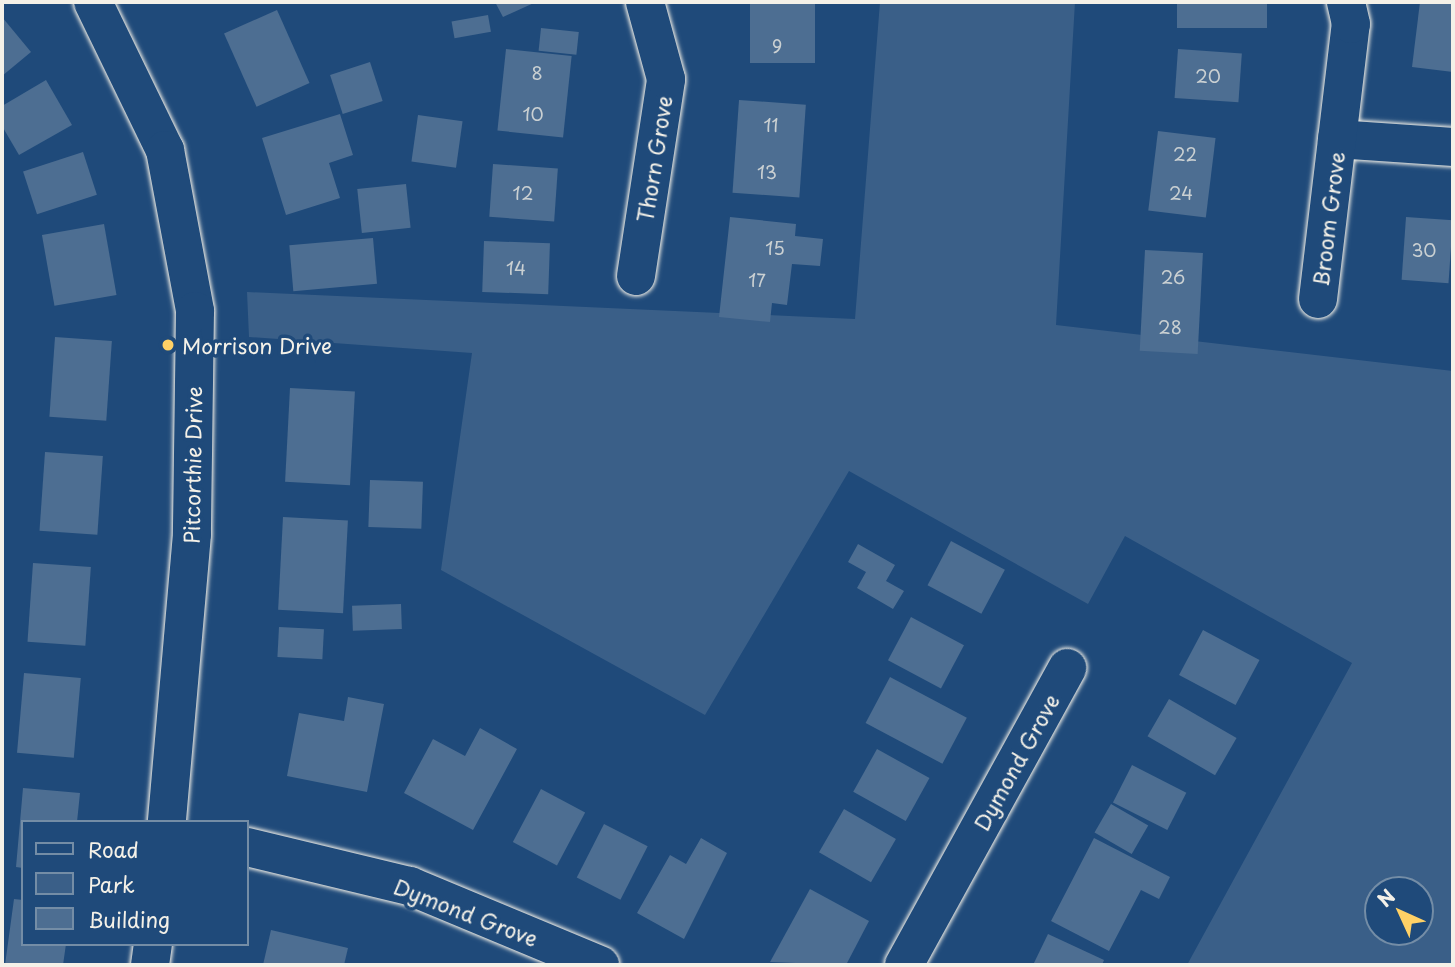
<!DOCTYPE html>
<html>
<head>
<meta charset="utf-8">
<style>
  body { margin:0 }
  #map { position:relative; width:1455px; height:967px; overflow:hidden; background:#1f4a7a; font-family:"Playpen Sans",sans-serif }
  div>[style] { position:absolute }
  .green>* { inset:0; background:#3a5f88 }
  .building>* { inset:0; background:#4d6e92; transform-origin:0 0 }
  .roads { filter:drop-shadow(0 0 2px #f4f1e8) drop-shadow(0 0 2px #f4f1e8) }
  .street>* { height:38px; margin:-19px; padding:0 19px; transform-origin:19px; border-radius:19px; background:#1f4a7a }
  .dots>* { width:19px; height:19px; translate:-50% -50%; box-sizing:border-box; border:4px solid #1f4a7a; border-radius:50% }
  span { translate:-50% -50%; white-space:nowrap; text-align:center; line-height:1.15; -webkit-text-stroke:7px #1f4a7a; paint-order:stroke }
  .number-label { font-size:18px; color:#cad0d2 }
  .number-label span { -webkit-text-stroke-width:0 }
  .street-label { font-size:21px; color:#f4f1e8 }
  .poi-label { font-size:21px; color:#f4f1e8 }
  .left { translate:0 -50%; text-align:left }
  .frame { position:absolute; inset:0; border:4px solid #f4f1e8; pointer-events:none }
  .legend { position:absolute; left:21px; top:820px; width:228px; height:126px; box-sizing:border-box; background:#1f4a7a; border:2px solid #748da6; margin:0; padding:9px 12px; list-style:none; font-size:21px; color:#f4f1e8 }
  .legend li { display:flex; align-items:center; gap:14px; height:35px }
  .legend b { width:35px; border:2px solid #748da6 }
  .north { position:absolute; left:1364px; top:876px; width:70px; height:70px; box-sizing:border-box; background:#1f4a7a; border:2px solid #748da6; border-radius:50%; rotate:315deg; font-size:19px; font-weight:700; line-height:28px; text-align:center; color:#f4f1e8 }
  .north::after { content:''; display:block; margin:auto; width:24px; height:32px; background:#ffd166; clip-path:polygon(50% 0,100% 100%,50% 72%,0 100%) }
</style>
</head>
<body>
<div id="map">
  <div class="green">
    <div style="clip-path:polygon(evenodd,880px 2px,1075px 2px,1056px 325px,1453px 371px,1453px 965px,1187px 965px,1352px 663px,1125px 536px,1088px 604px,849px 471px,705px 715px,441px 570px,472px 353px,249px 337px,247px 292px,855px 319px,880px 2px,1378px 890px,1420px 890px,1420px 932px,1378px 932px,1378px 890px)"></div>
  </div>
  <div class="building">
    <div style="clip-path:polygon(495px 2px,536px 2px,503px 17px)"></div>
    <div style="left:750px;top:2px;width:65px;height:61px"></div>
    <div style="left:1177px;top:2px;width:90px;height:26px"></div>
    <div style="clip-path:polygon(1420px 2px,1453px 2px,1453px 72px,1412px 67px)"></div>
    <div style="left:277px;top:10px;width:80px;height:58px;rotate:66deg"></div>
    <div style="left:488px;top:15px;width:17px;height:37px;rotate:80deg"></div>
    <div style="clip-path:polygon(2px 17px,31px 52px,2px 76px)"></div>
    <div style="left:541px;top:28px;width:38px;height:23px;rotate:6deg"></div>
    <div style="left:506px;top:49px;width:66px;height:82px;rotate:6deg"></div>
    <div style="left:1178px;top:49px;width:64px;height:49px;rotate:4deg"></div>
    <div style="left:370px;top:62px;width:41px;height:42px;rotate:72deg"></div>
    <div style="clip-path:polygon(46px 80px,72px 125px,19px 155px,2px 126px,2px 106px)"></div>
    <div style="left:739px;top:100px;width:67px;height:93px;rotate:4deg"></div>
    <div style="clip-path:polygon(340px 114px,353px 155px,329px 163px,340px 198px,286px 215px,262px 138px)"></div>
    <div style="left:418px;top:115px;width:45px;height:47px;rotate:8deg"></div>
    <div style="left:1158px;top:131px;width:58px;height:80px;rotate:7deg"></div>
    <div style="left:83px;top:152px;width:45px;height:63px;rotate:72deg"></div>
    <div style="left:493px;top:164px;width:65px;height:53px;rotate:4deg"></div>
    <div style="left:406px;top:184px;width:44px;height:49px;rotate:84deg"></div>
    <div style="clip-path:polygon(730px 217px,796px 224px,795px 236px,823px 239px,820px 266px,792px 264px,787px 305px,772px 303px,770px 322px,719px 317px)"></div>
    <div style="left:1406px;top:217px;width:47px;height:63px;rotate:4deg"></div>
    <div style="left:104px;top:224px;width:72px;height:63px;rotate:80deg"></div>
    <div style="left:373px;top:238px;width:46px;height:84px;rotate:85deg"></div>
    <div style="left:484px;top:241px;width:66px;height:51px;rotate:2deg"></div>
    <div style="left:1145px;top:250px;width:58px;height:101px;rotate:3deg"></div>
    <div style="left:55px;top:337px;width:57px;height:80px;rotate:4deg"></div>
    <div style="left:290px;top:388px;width:65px;height:94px;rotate:3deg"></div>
    <div style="left:45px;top:452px;width:58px;height:79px;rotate:4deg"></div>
    <div style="left:370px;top:480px;width:53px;height:47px;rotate:2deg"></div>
    <div style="left:283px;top:517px;width:65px;height:93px;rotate:3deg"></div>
    <div style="left:951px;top:541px;width:61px;height:50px;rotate:28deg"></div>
    <div style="clip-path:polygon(858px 544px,895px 565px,886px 581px,904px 591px,893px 609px,857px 588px,866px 572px,848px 562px)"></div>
    <div style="left:33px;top:563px;width:58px;height:79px;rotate:4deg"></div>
    <div style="left:401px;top:604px;width:25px;height:49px;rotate:88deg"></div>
    <div style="left:911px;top:617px;width:60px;height:49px;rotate:28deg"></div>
    <div style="left:279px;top:627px;width:45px;height:30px;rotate:3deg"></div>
    <div style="left:1203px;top:630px;width:64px;height:51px;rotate:28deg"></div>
    <div style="left:24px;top:673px;width:57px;height:80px;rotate:5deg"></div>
    <div style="left:890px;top:677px;width:87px;height:52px;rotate:28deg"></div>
    <div style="clip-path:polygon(348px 697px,384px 704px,367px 792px,287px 776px,299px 713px,344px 721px)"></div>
    <div style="left:1169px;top:699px;width:78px;height:43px;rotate:30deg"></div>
    <div style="clip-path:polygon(480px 728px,517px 749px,473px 830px,404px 793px,433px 739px,465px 756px)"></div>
    <div style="left:877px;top:749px;width:60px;height:49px;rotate:29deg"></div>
    <div style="left:1132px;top:765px;width:61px;height:42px;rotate:27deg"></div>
    <div style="clip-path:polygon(23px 788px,80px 793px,77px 822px,23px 822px,23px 868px,16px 867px)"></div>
    <div style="left:541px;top:789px;width:50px;height:60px;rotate:28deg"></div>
    <div style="left:1111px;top:804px;width:43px;height:33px;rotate:30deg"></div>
    <div style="left:844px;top:809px;width:60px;height:50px;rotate:30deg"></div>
    <div style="left:604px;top:824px;width:49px;height:60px;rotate:27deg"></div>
    <div style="clip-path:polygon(701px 838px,727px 853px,684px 939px,637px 913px,670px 855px,686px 864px)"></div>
    <div style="clip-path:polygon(1094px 838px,1170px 877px,1159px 899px,1141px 890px,1109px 951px,1051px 921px)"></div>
    <div style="clip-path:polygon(810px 889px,869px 921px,846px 965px,770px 962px)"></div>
    <div style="clip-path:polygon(14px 899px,23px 900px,23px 944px,66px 944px,63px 965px,5px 965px)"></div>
    <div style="clip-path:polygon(271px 930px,348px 948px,344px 965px,263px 965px)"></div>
    <div style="clip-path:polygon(1048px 934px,1104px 960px,1102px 965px,1033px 965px)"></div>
  </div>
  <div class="roads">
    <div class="street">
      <div style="left:93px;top:2px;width:165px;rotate:64.1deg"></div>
      <div style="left:165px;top:150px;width:164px;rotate:79.4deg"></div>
      <div style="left:195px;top:311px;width:223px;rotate:90.8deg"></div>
      <div style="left:192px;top:534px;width:289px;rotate:95deg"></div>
      <div style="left:1337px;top:139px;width:116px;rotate:3.9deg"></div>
      <div style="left:636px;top:276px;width:199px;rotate:-81.3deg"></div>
      <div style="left:666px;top:79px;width:80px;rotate:-105.3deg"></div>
      <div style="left:1318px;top:299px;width:277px;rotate:-83.2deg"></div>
      <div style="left:1351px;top:24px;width:23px;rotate:-103deg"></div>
      <div style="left:247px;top:847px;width:168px;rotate:13.5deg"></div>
      <div style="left:410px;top:886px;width:206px;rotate:22.6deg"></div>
      <div style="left:150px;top:965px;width:21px;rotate:-82deg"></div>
      <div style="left:904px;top:965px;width:339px;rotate:-61.2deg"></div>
    </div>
  </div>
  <div class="dots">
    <div style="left:168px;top:345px;background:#ffd166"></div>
  </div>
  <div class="number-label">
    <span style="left:777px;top:46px">9</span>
    <span style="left:537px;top:73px">8</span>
    <span style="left:1208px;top:76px">20</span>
    <span style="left:533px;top:114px">10</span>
    <span style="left:771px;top:125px">11</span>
    <span style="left:1185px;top:154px">22</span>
    <span style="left:767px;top:172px">13</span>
    <span style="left:523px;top:193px">12</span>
    <span style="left:1181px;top:193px">24</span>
    <span style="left:775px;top:248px">15</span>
    <span style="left:1424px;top:250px">30</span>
    <span style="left:516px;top:268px">14</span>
    <span style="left:1173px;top:277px">26</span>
    <span style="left:757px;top:280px">17</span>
    <span style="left:1170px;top:327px">28</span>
  </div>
  <div class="street-label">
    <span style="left:654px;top:159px;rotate:-81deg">Thorn Grove</span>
    <span style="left:1328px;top:219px;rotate:-83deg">Broom Grove</span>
    <span style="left:192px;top:465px;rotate:-89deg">Pitcorthie Drive</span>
    <span style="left:1016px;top:762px;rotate:-61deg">Dymond Grove</span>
    <span style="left:466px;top:912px;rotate:21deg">Dymond Grove</span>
  </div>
  <div class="poi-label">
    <span class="left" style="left:182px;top:345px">Morrison Drive</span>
  </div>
  <div class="frame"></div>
  <ul class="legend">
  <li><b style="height:9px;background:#1f4a7a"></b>Road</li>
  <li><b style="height:19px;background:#3a5f88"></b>Park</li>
  <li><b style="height:19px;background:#4d6e92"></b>Building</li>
  </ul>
  <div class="north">N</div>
</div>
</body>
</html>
